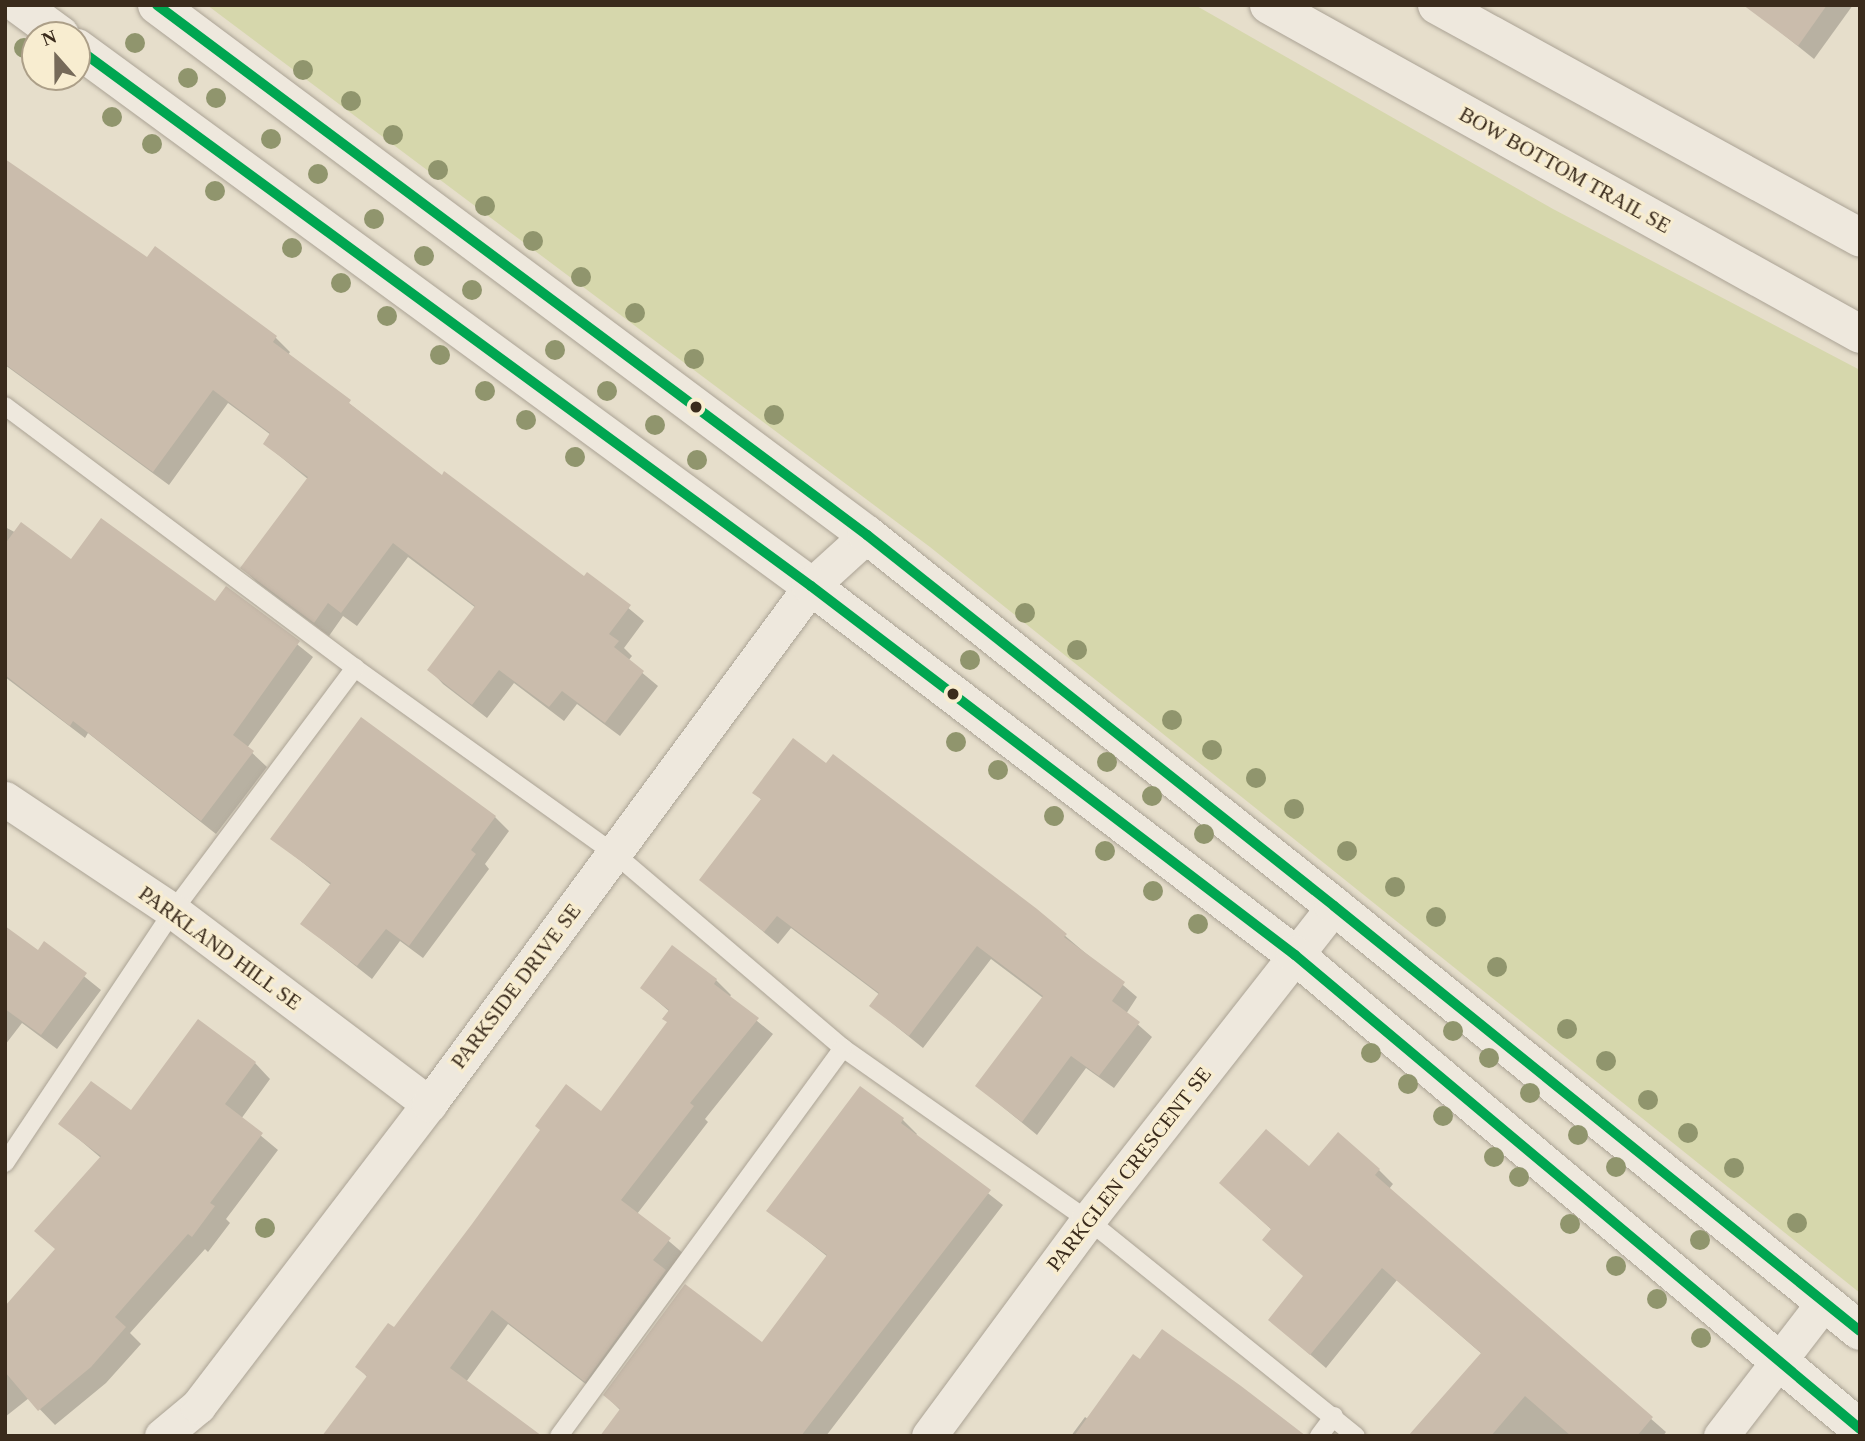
<!DOCTYPE html>
<html>
<head>
<meta charset="utf-8">
<style>
  body { margin:0 }
  #map { position:relative; width:1865px; height:1441px; overflow:hidden; background:#e6decb; font-family:"Times New Roman",serif }
  div>[style] { position:absolute }
  .green>* { inset:0; background:#d6d7ac }
  .shadow>* { inset:0; background:#0003 }
  .building>* { inset:0; background:#cabcac }
  .roads { filter:drop-shadow(0 0 2px #aba395) drop-shadow(0 0 2px #aba395) }
  .service>* { height:18px; margin:-9px; padding:0 9px; transform-origin:9px; border-radius:9px; background:#eee8dd }
  .minor>* { height:35px; margin:-17.5px; padding:0 17.5px; transform-origin:17.5px; border-radius:17.5px; background:#eee8dd }
  .tertiary>* { height:38px; margin:-19px; padding:0 19px; transform-origin:19px; border-radius:19px; background:#eee8dd }
  .secondary>* { height:38px; margin:-19px; padding:0 19px; transform-origin:19px; border-radius:19px; background:#eee8dd }
  .bus-1>* { height:10px; margin:-5px; padding:0 5px; transform-origin:5px; border-radius:5px; background:#00a651 }
  .trees>* { width:20px; height:20px; margin:-10px; border-radius:50%; background:#90956d }
  .dots>* { width:19px; height:19px; translate:-50% -50%; box-sizing:border-box; border:4px solid #f8edd0; border-radius:50% }
  span { translate:-50% -50%; white-space:nowrap; text-align:center; line-height:1.15; -webkit-text-stroke:6px #f8edd0; paint-order:stroke }
  .street-label { font-size:21px; color:#3a2b1c }
  .frame { position:absolute; inset:0; border:7px solid #3a2b1c; pointer-events:none }
  .north { position:absolute; left:21px; top:21px; width:70px; height:70px; box-sizing:border-box; background:#f8edd0; border:2px solid #ac9f88; border-radius:50%; rotate:339deg; font-size:19px; font-weight:700; line-height:28px; text-align:center; color:#3a2b1c }
  .north::after { content:''; display:block; margin:auto; width:24px; height:32px; background:#766a59; clip-path:polygon(50% 0,100% 100%,50% 72%,0 100%) }
</style>
</head>
<body>
<div id="map">
  <div class="green">
    <div style="clip-path:polygon(207px 5px,1195px 5px,1553px 209px,1860px 370px,1860px 1293px,930px 547px)"></div>
  </div>
  <div class="shadow">
    <div style="clip-path:polygon(1760px 5px,1853px 5px,1814px 59px,1764px 19px)"></div>
    <div style="clip-path:polygon(147px 260px,276px 338px,290px 352px,288px 355px,442px 477px,584px 579px,587px 574px,644px 621px,624px 648px,632px 656px,628px 661px,658px 686px,620px 736px,577px 704px,564px 721px,514px 683px,487px 718px,443px 684px,429px 669px,476px 608px,408px 557px,357px 626px,343px 616px,329px 636px,257px 582px,242px 568px,309px 480px,265px 444px,271px 435px,228px 403px,169px 485px,5px 365px,5px 300px)"></div>
    <div style="clip-path:polygon(5px 527px,71px 562px,215px 603px,227px 588px,313px 657px,247px 748px,267px 767px,216px 834px,88px 733px,85px 738px,5px 677px)"></div>
    <div style="clip-path:polygon(754px 793px,1036px 911px,1137px 997px,1126px 1014px,1152px 1037px,1114px 1088px,1086px 1068px,1037px 1135px,977px 1086px,1043px 998px,991px 959px,923px 1048px,871px 1006px,880px 995px,791px 928px,778px 944px,701px 880px,762px 800px)"></div>
    <div style="clip-path:polygon(495px 817px,509px 831px,485px 864px,489px 869px,423px 958px,400px 941px,372px 979px,302px 924px,331px 885px,273px 839px)"></div>
    <div style="clip-path:polygon(5px 928px,38px 952px,44px 944px,101px 990px,57px 1049px,22px 1023px,5px 1045px)"></div>
    <div style="clip-path:polygon(716px 980px,731px 995px,729px 998px,773px 1034px,705px 1119px,708px 1122px,637px 1214px,684px 1254px,668px 1275px,680px 1286px,600px 1395px,508px 1324px,466px 1382px,368px 1378px,358px 1367px,601px 1113px,669px 1023px,670px 1012px,642px 988px)"></div>
    <div style="clip-path:polygon(255px 1063px,270px 1079px,241px 1119px,278px 1150px,226px 1219px,230px 1223px,208px 1252px,205px 1249px,130px 1333px,141px 1344px,106px 1383px,55px 1425px,29px 1398px,5px 1417px,5px 1304px,7px 1306px,56px 1250px,101px 1158px,61px 1124px,131px 1113px)"></div>
    <div style="clip-path:polygon(861px 1088px,903px 1120px,917px 1134px,915px 1136px,1003px 1205px,826px 1436px,602px 1436px,621px 1411px,605px 1395px,763px 1344px,828px 1257px,768px 1210px)"></div>
    <div style="clip-path:polygon(1309px 1169px,1379px 1170px,1393px 1184px,1389px 1189px,1666px 1432px,1663px 1436px,1412px 1436px,1482px 1354px,1397px 1280px,1326px 1368px,1270px 1320px,1305px 1277px,1272px 1230px,1221px 1183px)"></div>
    <div style="clip-path:polygon(1085px 1417px,1088px 1419px,1193px 1436px,1071px 1436px)"></div>
  </div>
  <div class="building">
    <div style="clip-path:polygon(1743px 5px,1827px 5px,1798px 46px)"></div>
    <div style="clip-path:polygon(5px 159px,147px 257px,155px 246px,277px 336px,273px 342px,351px 400px,349px 403px,442px 475px,444px 471px,584px 576px,587px 572px,631px 605px,609px 634px,619px 641px,614px 647px,644px 671px,605px 723px,562px 691px,549px 707px,499px 670px,472px 705px,427px 670px,475px 606px,393px 543px,341px 613px,328px 603px,314px 623px,240px 568px,308px 477px,263px 444px,270px 433px,213px 390px,153px 472px,5px 364px)"></div>
    <div style="clip-path:polygon(101px 518px,215px 601px,226px 586px,300px 641px,233px 735px,254px 751px,201px 821px,73px 721px,70px 726px,5px 675px,5px 544px,21px 522px,71px 559px)"></div>
    <div style="clip-path:polygon(361px 717px,496px 816px,471px 850px,476px 854px,409px 946px,386px 929px,357px 966px,300px 924px,331px 883px,270px 839px)"></div>
    <div style="clip-path:polygon(793px 738px,826px 763px,833px 754px,1037px 909px,1067px 934px,1064px 937px,1125px 982px,1112px 1001px,1140px 1022px,1099px 1076px,1071px 1056px,1022px 1122px,975px 1086px,1043px 996px,977px 946px,909px 1036px,869px 1006px,879px 993px,777px 916px,764px 932px,699px 880px,761px 799px,752px 793px)"></div>
    <div style="clip-path:polygon(5px 926px,38px 950px,44px 941px,87px 973px,41px 1035px,5px 1009px)"></div>
    <div style="clip-path:polygon(672px 945px,717px 979px,714px 984px,759px 1018px,690px 1103px,694px 1106px,621px 1200px,671px 1238px,653px 1260px,666px 1270px,585px 1382px,492px 1310px,450px 1368px,542px 1436px,322px 1436px,367px 1376px,355px 1367px,388px 1323px,394px 1327px,472px 1224px,540px 1130px,535px 1126px,566px 1084px,601px 1111px,667px 1022px,662px 1019px,669px 1010px,640px 988px)"></div>
    <div style="clip-path:polygon(198px 1019px,256px 1062px,225px 1104px,263px 1133px,210px 1203px,215px 1206px,192px 1237px,188px 1234px,115px 1317px,126px 1327px,91px 1367px,38px 1411px,5px 1372px,5px 1306px,55px 1249px,34px 1231px,101px 1156px,58px 1124px,91px 1081px,131px 1110px)"></div>
    <div style="clip-path:polygon(860px 1086px,904px 1118px,901px 1123px,991px 1190px,801px 1436px,600px 1436px,620px 1409px,603px 1395px,685px 1284px,762px 1342px,827px 1255px,766px 1211px)"></div>
    <div style="clip-path:polygon(1266px 1129px,1309px 1166px,1338px 1132px,1380px 1169px,1375px 1175px,1653px 1417px,1637px 1436px,1571px 1436px,1525px 1396px,1491px 1436px,1408px 1436px,1481px 1353px,1382px 1268px,1310px 1355px,1268px 1320px,1303px 1276px,1262px 1240px,1271px 1229px,1219px 1183px)"></div>
    <div style="clip-path:polygon(1162px 1329px,1241px 1386px,1306px 1436px,1074px 1436px,1133px 1354px,1140px 1359px)"></div>
  </div>
  <div class="roads">
    <div class="service">
      <div style="left:5px;top:406px;width:437px;rotate:36.8deg"></div>
      <div style="left:355px;top:668px;width:320px;rotate:35.6deg"></div>
      <div style="left:615px;top:854px;width:299px;rotate:40.4deg"></div>
      <div style="left:843px;top:1048px;width:299px;rotate:35.1deg"></div>
      <div style="left:1088px;top:1220px;width:344px;rotate:38.9deg"></div>
      <div style="left:5px;top:1163px;width:303px;rotate:-56.3deg"></div>
      <div style="left:173px;top:911px;width:304px;rotate:-53.2deg"></div>
      <div style="left:559px;top:1436px;width:481px;rotate:-53.8deg"></div>
      <div style="left:1319px;top:1436px;width:25px;rotate:-53deg"></div>
    </div>
    <div class="minor">
      <div style="left:5px;top:799px;width:202px;rotate:33.7deg"></div>
      <div style="left:173px;top:911px;width:321px;rotate:37deg"></div>
      <div style="left:162px;top:1436px;width:47px;rotate:-39.8deg"></div>
      <div style="left:198px;top:1406px;width:380px;rotate:-52.6deg"></div>
      <div style="left:429px;top:1104px;width:644px;rotate:-53.59deg"></div>
      <div style="left:811px;top:586px;width:76px;rotate:-42.3deg"></div>
      <div style="left:929px;top:1436px;width:268px;rotate:-53.6deg"></div>
      <div style="left:1088px;top:1220px;width:399px;rotate:-51.9deg"></div>
      <div style="left:1721px;top:1436px;width:170px;rotate:-52.4deg"></div>
    </div>
    <div class="tertiary">
      <div style="left:19px;top:5px;width:51px;rotate:36.2deg"></div>
      <div style="left:157px;top:5px;width:886px;rotate:36.74deg"></div>
      <div style="left:867px;top:535px;width:596px;rotate:38.46deg"></div>
      <div style="left:1334px;top:906px;width:676px;rotate:38.94deg"></div>
      <div style="left:77px;top:48px;width:910px;rotate:36.24deg"></div>
      <div style="left:811px;top:586px;width:609px;rotate:37.32deg"></div>
      <div style="left:1295px;top:955px;width:737px;rotate:39.99deg"></div>
    </div>
    <div class="secondary">
      <div style="left:1269px;top:5px;width:676px;rotate:29.1deg"></div>
      <div style="left:1437px;top:5px;width:483px;rotate:28.8deg"></div>
    </div>
  </div>
  <div class="bus-1">
    <div style="left:157px;top:5px;width:886px;rotate:36.74deg"></div>
    <div style="left:867px;top:535px;width:596px;rotate:38.46deg"></div>
    <div style="left:1334px;top:906px;width:676px;rotate:38.94deg"></div>
    <div style="left:77px;top:48px;width:910px;rotate:36.24deg"></div>
    <div style="left:811px;top:586px;width:609px;rotate:37.32deg"></div>
    <div style="left:1295px;top:955px;width:737px;rotate:39.99deg"></div>
  </div>
  <div class="trees">
    <div style="left:135px;top:43px"></div>
    <div style="left:24px;top:48px"></div>
    <div style="left:303px;top:70px"></div>
    <div style="left:188px;top:78px"></div>
    <div style="left:216px;top:98px"></div>
    <div style="left:351px;top:101px"></div>
    <div style="left:112px;top:117px"></div>
    <div style="left:393px;top:135px"></div>
    <div style="left:271px;top:139px"></div>
    <div style="left:152px;top:144px"></div>
    <div style="left:438px;top:170px"></div>
    <div style="left:318px;top:174px"></div>
    <div style="left:215px;top:191px"></div>
    <div style="left:485px;top:206px"></div>
    <div style="left:374px;top:219px"></div>
    <div style="left:533px;top:241px"></div>
    <div style="left:292px;top:248px"></div>
    <div style="left:424px;top:256px"></div>
    <div style="left:581px;top:277px"></div>
    <div style="left:341px;top:283px"></div>
    <div style="left:472px;top:290px"></div>
    <div style="left:635px;top:313px"></div>
    <div style="left:387px;top:316px"></div>
    <div style="left:555px;top:350px"></div>
    <div style="left:440px;top:355px"></div>
    <div style="left:694px;top:359px"></div>
    <div style="left:485px;top:391px"></div>
    <div style="left:607px;top:391px"></div>
    <div style="left:774px;top:415px"></div>
    <div style="left:526px;top:420px"></div>
    <div style="left:655px;top:425px"></div>
    <div style="left:575px;top:457px"></div>
    <div style="left:697px;top:460px"></div>
    <div style="left:1025px;top:613px"></div>
    <div style="left:1077px;top:650px"></div>
    <div style="left:970px;top:660px"></div>
    <div style="left:1172px;top:720px"></div>
    <div style="left:956px;top:742px"></div>
    <div style="left:1212px;top:750px"></div>
    <div style="left:1107px;top:762px"></div>
    <div style="left:998px;top:770px"></div>
    <div style="left:1256px;top:778px"></div>
    <div style="left:1152px;top:796px"></div>
    <div style="left:1294px;top:809px"></div>
    <div style="left:1054px;top:816px"></div>
    <div style="left:1204px;top:834px"></div>
    <div style="left:1105px;top:851px"></div>
    <div style="left:1347px;top:851px"></div>
    <div style="left:1395px;top:887px"></div>
    <div style="left:1153px;top:891px"></div>
    <div style="left:1436px;top:917px"></div>
    <div style="left:1198px;top:924px"></div>
    <div style="left:1497px;top:967px"></div>
    <div style="left:1567px;top:1029px"></div>
    <div style="left:1453px;top:1031px"></div>
    <div style="left:1371px;top:1053px"></div>
    <div style="left:1489px;top:1058px"></div>
    <div style="left:1606px;top:1061px"></div>
    <div style="left:1408px;top:1084px"></div>
    <div style="left:1530px;top:1093px"></div>
    <div style="left:1648px;top:1100px"></div>
    <div style="left:1443px;top:1116px"></div>
    <div style="left:1688px;top:1133px"></div>
    <div style="left:1578px;top:1135px"></div>
    <div style="left:1494px;top:1157px"></div>
    <div style="left:1616px;top:1167px"></div>
    <div style="left:1734px;top:1168px"></div>
    <div style="left:1519px;top:1177px"></div>
    <div style="left:1797px;top:1223px"></div>
    <div style="left:1570px;top:1224px"></div>
    <div style="left:265px;top:1228px"></div>
    <div style="left:1700px;top:1240px"></div>
    <div style="left:1616px;top:1266px"></div>
    <div style="left:1657px;top:1299px"></div>
    <div style="left:1701px;top:1338px"></div>
  </div>
  <div class="dots">
    <div style="left:696px;top:407px;background:#3a2b1c"></div>
    <div style="left:953px;top:694px;background:#3a2b1c"></div>
  </div>
  <div class="street-label">
    <span style="left:1565px;top:170px;rotate:29deg">BOW BOTTOM TRAIL SE</span>
    <span style="left:220px;top:948px;rotate:36deg">PARKLAND HILL SE</span>
    <span style="left:516px;top:986px;rotate:-53deg">PARKSIDE DRIVE SE</span>
    <span style="left:1129px;top:1169px;rotate:-52deg">PARKGLEN CRESCENT SE</span>
  </div>
  <div class="frame"></div>
  <div class="north">N</div>
</div>
</body>
</html>
